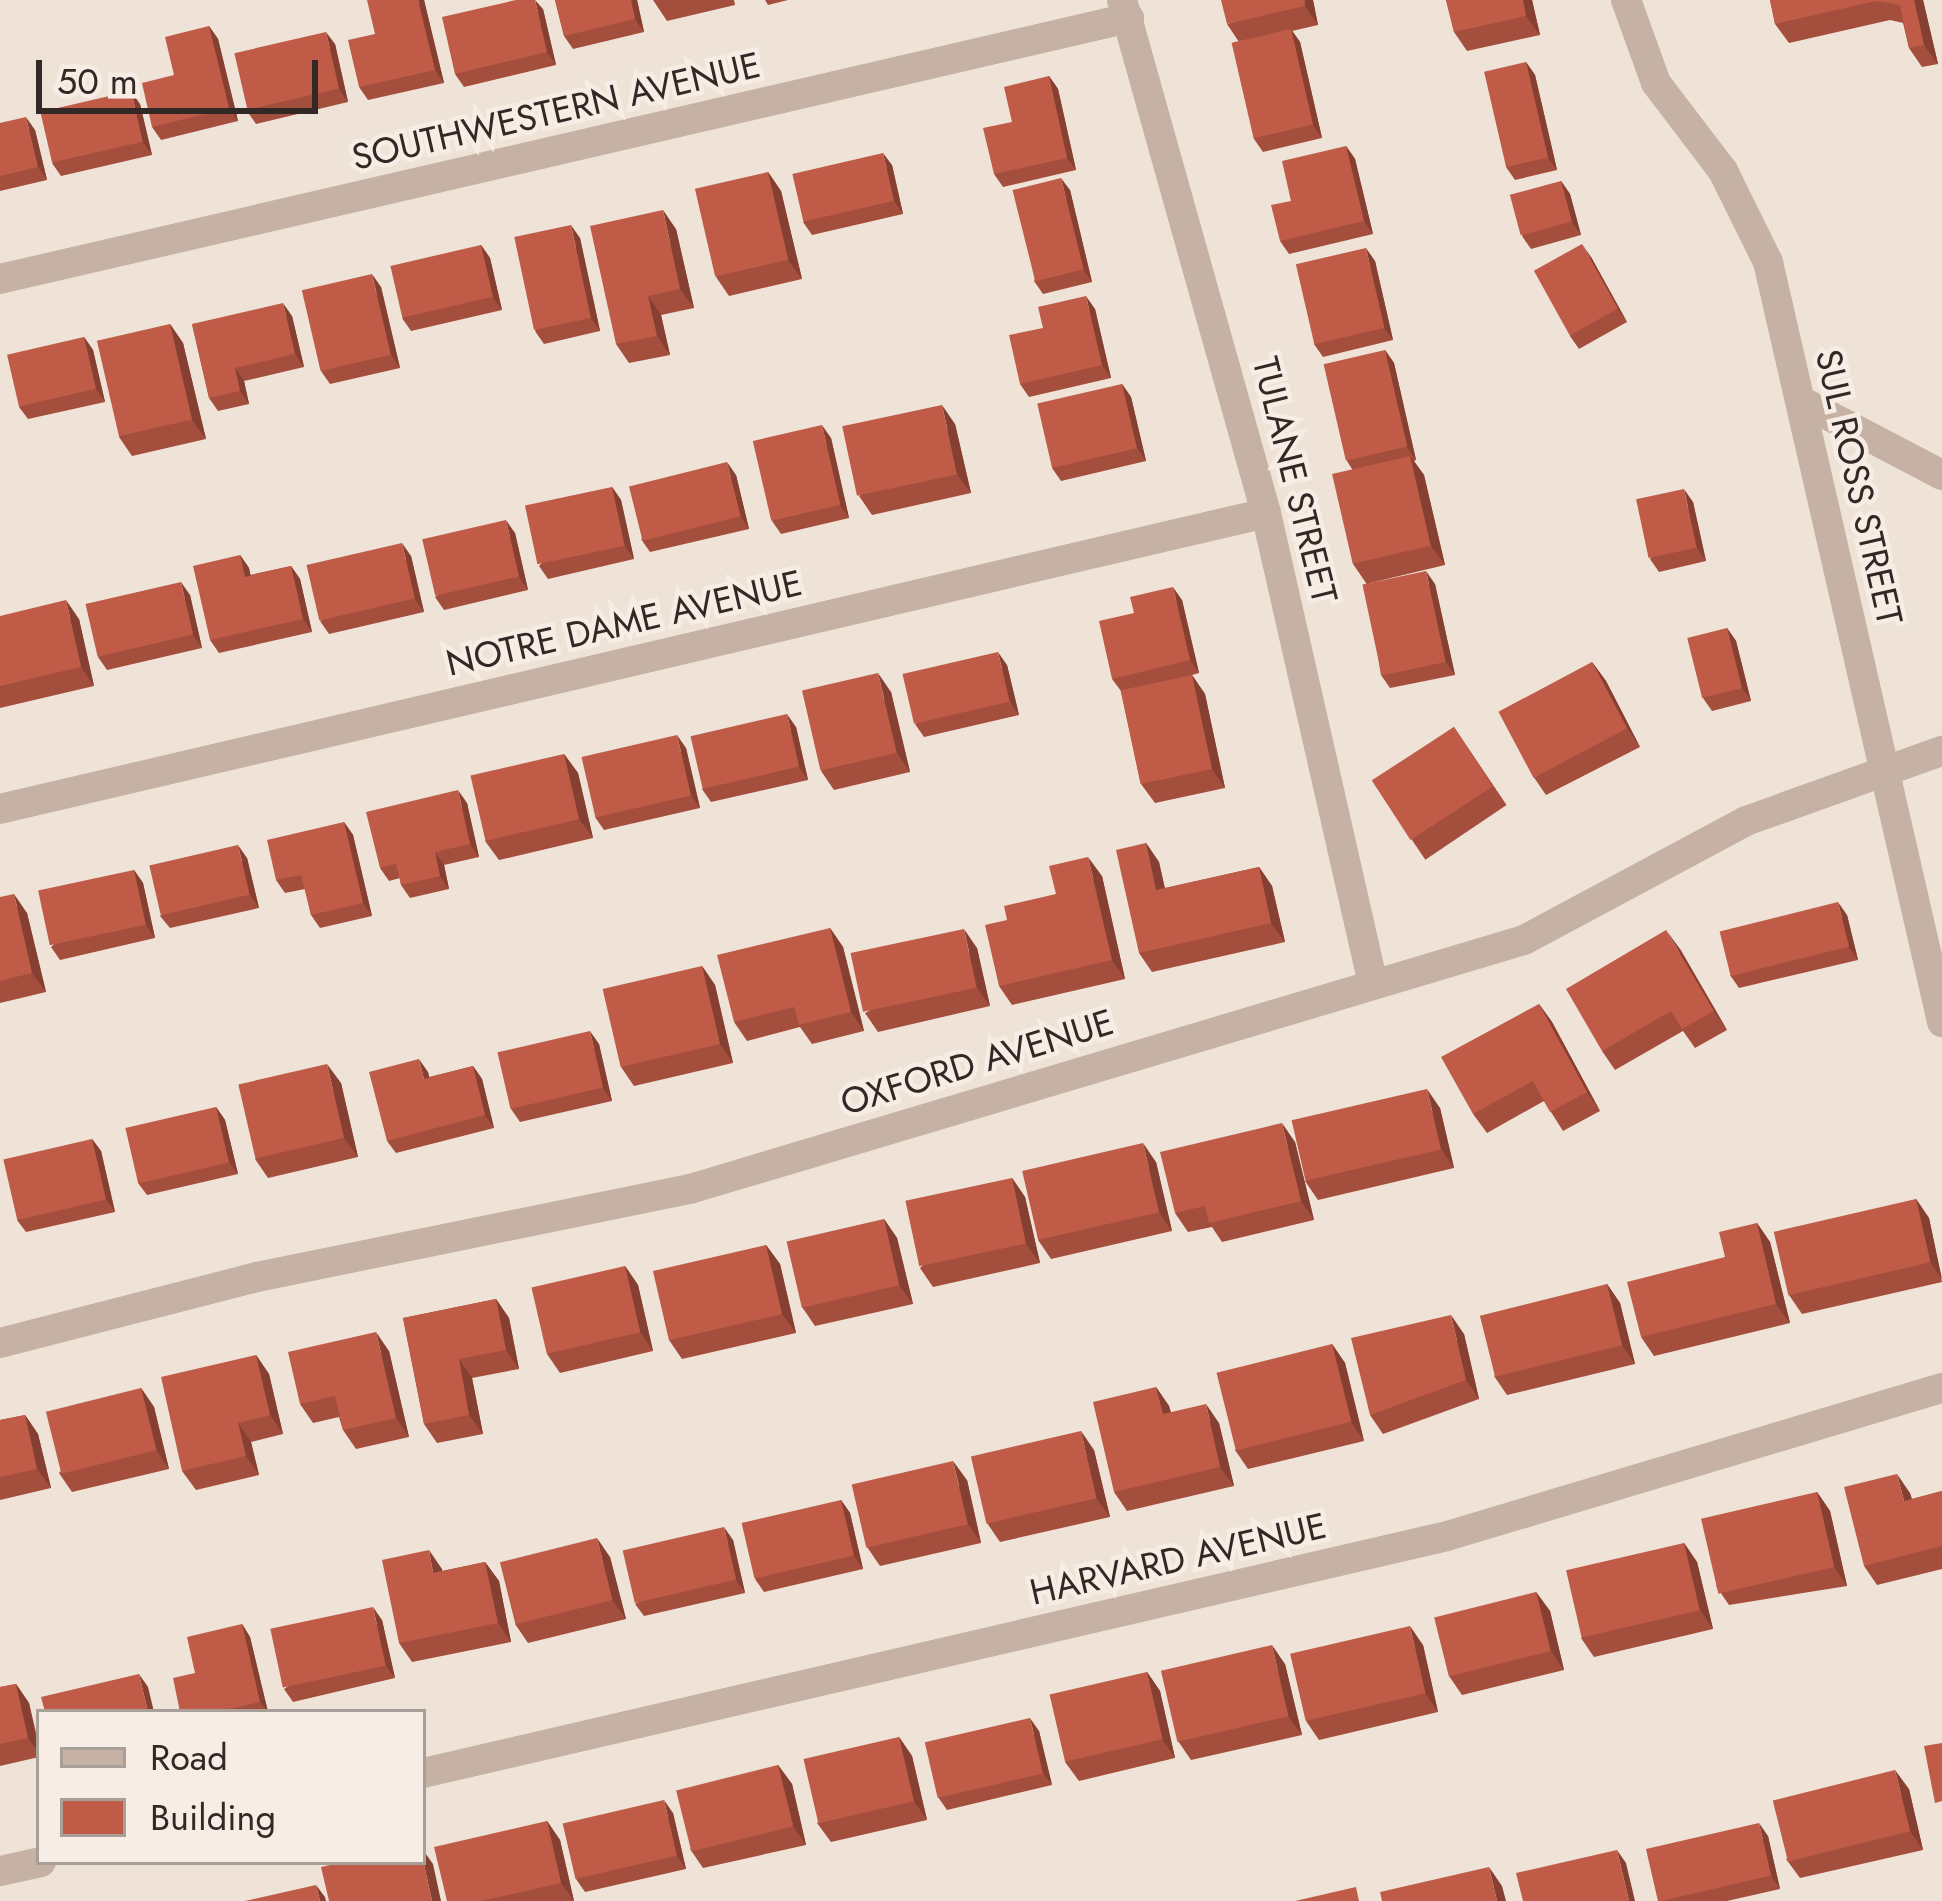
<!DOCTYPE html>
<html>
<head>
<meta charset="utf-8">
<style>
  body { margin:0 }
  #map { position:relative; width:1942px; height:1901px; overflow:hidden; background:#efe3d8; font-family:Jost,sans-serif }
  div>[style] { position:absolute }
  .street>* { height:30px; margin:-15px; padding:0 15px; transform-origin:15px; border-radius:15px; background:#c6b2a5 }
  .wall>* { inset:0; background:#a44e3d; transform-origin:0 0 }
  .shaded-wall>* { inset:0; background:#864032 }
  .building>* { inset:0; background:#bf5b47; transform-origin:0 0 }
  span { translate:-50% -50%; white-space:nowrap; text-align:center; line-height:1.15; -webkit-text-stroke:9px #f7ede4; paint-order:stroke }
  .street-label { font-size:36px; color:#322926 }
  .legend { position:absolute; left:36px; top:1709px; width:390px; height:156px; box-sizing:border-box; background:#f7ede4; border:3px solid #a89f98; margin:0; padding:15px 21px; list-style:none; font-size:36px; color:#322926 }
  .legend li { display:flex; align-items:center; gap:24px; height:60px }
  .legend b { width:60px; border:3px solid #a89f98 }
  .scale { position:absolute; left:36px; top:60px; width:282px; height:54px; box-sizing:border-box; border:6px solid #322926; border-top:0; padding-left:15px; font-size:36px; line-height:42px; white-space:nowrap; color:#322926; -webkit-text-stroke:9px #f7ede4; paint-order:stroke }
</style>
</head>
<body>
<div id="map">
  <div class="street">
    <div style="left:1122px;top:0;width:533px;rotate:74.32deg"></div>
    <div style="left:1266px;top:513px;width:483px;rotate:77.2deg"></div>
    <div style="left:1626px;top:0;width:88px;rotate:70.1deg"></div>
    <div style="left:1656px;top:83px;width:111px;rotate:52.7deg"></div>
    <div style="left:1723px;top:171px;width:102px;rotate:63.7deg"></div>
    <div style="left:1768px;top:262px;width:780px;rotate:77.1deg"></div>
    <div style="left:0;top:279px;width:1159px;rotate:-13.02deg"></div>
    <div style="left:1801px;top:401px;width:159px;rotate:27.7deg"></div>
    <div style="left:0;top:809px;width:1300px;rotate:-13.16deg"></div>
    <div style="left:0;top:1343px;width:265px;rotate:-14.4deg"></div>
    <div style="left:257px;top:1277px;width:442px;rotate:-11.5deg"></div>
    <div style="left:690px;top:1189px;width:870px;rotate:-16.62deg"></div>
    <div style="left:1524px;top:940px;width:252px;rotate:-28.2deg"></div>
    <div style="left:1746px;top:821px;width:208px;rotate:-19.7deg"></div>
    <div style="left:423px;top:1773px;width:1051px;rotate:-13.03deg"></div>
    <div style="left:1447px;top:1536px;width:517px;rotate:-16.65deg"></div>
    <div style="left:0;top:1871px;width:42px;rotate:-12.4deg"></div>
  </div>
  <div class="wall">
    <div style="clip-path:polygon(424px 0,444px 83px,368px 100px,359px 87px,375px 34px)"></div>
    <div style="clip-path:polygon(555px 0,637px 0,644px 32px,573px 49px,564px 36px)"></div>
    <div style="clip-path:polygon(653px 0,734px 0,735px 5px,667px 21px)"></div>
    <div style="clip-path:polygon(765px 0,788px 0,768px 5px)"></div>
    <div style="clip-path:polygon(1313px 0,1318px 25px,1292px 31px,1300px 42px,1322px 138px,1263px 152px,1254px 139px,1239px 42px,1227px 24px)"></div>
    <div style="clip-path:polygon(1446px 0,1532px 0,1540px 35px,1467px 51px,1454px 32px)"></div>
    <div style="clip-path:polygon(1770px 0,1923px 0,1938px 64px,1922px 67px,1909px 48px,1903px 23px,1890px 20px,1789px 43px,1775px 24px)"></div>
    <div style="clip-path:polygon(543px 9px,556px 65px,464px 87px,455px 74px)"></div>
    <div style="clip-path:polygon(209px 26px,218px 39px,238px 121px,161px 140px,152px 127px,174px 75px)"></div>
    <div style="clip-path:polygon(335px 44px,348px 102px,256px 124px,247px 111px)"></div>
    <div style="clip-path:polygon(1526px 62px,1535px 75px,1557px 170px,1515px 180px,1506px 167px)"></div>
    <div style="clip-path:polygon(1049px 76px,1058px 89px,1076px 170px,1003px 187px,994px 174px,1012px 122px)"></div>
    <div style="clip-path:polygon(140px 104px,152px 155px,61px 176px,52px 163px)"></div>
    <div style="clip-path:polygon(0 123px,35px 130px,47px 180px,0 191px)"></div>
    <div style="clip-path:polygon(1346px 146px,1355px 159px,1373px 234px,1289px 254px,1280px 241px,1291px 201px)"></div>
    <div style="clip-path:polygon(892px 165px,903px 214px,812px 235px,803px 222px)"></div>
    <div style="clip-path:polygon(768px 172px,781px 191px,802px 279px,729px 296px,716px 277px)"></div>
    <div style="clip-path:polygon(1561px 181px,1570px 194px,1581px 235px,1531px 249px,1522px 236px)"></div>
    <div style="clip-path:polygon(1070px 190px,1092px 282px,1043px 294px,1034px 281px)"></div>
    <div style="clip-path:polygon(676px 229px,694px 308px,661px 315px,670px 355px,629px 363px,616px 344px)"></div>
    <div style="clip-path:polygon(580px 238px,600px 331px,544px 344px,535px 331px)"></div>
    <div style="clip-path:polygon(481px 245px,490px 258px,502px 310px,411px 331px,402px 318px)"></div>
    <div style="clip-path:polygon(1591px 257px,1627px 322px,1579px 349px,1570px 336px)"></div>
    <div style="clip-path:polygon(1375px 261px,1393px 340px,1323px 357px,1314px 344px)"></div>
    <div style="clip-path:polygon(381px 287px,400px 368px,330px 384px,321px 371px)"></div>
    <div style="clip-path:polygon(1095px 309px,1111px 378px,1029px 397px,1020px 384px,1043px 328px)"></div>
    <div style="clip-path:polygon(292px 316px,304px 367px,244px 381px,249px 404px,218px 411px,209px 398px,192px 324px)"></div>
    <div style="clip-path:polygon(170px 324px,183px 343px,206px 439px,132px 456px,119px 437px)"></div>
    <div style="clip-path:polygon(84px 337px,93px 350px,105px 402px,28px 419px,19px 407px)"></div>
    <div style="clip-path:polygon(1385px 350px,1394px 363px,1416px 460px,1414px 461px,1424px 475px,1445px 565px,1370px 583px,1435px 584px,1455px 675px,1390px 688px,1381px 675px,1366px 583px,1353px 564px,1352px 469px,1347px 461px)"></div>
    <div style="clip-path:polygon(1122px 384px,1131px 397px,1146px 461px,1061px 481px,1052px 468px)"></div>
    <div style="clip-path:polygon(955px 424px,971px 493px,872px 515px,859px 496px)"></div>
    <div style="clip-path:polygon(831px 438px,849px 518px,781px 534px,772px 521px)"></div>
    <div style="clip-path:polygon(736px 475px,749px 529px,650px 552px,641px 539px)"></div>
    <div style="clip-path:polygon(612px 487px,621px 500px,634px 559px,548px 579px,539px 566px)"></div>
    <div style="clip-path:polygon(1693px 502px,1706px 561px,1659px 572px,1650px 559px)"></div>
    <div style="clip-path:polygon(515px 533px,528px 590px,444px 610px,435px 597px)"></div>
    <div style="clip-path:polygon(240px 555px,249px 568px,250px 575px,291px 566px,300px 579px,312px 632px,219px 653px,210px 640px)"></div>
    <div style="clip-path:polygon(411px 556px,424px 612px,329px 634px,320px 621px)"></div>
    <div style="clip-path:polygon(190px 595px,202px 648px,107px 670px,98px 657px)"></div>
    <div style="clip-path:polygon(1182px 600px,1199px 673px,1192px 675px,1205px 694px,1225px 788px,1155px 803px,1141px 784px,1121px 691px,1112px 679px,1134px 613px)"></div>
    <div style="clip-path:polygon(0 616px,79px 619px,94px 686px,0 708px)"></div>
    <div style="clip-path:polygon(1727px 628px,1736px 641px,1751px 701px,1712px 711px,1703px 698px)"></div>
    <div style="clip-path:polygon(1592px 662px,1606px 681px,1640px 747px,1546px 795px,1533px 776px)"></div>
    <div style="clip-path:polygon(1007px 665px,1019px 715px,924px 737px,915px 724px)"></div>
    <div style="clip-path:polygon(891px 692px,910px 772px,834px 790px,821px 771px)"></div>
    <div style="clip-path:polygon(796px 727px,808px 780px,711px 802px,702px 789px)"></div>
    <div style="left:1454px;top:727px;width:94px;height:98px;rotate:56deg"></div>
    <div style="clip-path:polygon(686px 748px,700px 808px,604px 830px,595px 817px)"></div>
    <div style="clip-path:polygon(564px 754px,578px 773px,593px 838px,499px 860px,485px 841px)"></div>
    <div style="clip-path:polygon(467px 803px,479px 857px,444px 865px,449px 889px,410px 898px,401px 885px,400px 878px,389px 881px,380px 868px)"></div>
    <div style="clip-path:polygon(344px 822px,353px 835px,372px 916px,320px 928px,311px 915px,305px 889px,285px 893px,276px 880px)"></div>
    <div style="clip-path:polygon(1146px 843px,1159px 862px,1165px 888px,1259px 867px,1272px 886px,1285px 942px,1152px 972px,1139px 953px)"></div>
    <div style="clip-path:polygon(247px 858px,259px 908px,170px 928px,160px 916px)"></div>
    <div style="clip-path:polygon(134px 870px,143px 883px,155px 938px,60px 960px,51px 947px)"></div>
    <div style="clip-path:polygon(1102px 876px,1125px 979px,1012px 1005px,999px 986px,1007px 920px,1056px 894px)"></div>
    <div style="clip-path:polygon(0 897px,27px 913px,46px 992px,0 1003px)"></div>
    <div style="clip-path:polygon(1847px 915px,1858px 960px,1739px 988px,1730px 975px)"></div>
    <div style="clip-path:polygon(830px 928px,843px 947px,864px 1031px,812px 1044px,800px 1027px,747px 1041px,734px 1022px)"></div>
    <div style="clip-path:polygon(977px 948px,990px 1006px,878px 1032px,865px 1013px)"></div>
    <div style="clip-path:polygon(1680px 949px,1727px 1030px,1695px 1048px,1683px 1031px,1615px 1070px,1602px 1051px)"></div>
    <div style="clip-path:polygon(702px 966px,715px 985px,733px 1063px,634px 1086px,621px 1067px)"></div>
    <div style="clip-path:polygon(1539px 1004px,1552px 1022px,1600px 1111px,1563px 1131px,1544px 1101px,1487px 1133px,1473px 1114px)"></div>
    <div style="clip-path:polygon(599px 1044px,612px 1101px,520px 1122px,511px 1109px)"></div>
    <div style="clip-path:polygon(473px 1066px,482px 1079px,494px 1128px,396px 1153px,387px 1141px,428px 1072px,429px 1077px)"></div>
    <div style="clip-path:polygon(341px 1083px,358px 1157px,268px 1178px,255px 1159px)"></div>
    <div style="clip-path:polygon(216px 1107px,225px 1120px,238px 1174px,147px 1195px,138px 1183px)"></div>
    <div style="clip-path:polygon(1440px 1108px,1454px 1168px,1318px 1200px,1305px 1181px)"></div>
    <div style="clip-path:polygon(92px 1139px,101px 1151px,115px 1212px,26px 1232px,17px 1220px)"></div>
    <div style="clip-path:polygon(1295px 1142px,1314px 1220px,1222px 1242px,1212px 1227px,1188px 1232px,1175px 1213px)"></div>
    <div style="clip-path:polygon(1156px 1162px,1172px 1231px,1051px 1259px,1038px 1240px)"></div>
    <div style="clip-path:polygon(1012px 1178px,1025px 1197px,1040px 1263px,933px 1287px,920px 1268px)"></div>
    <div style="clip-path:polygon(1916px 1199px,1929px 1218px,1942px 1282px,1802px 1314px,1789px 1295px)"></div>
    <div style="clip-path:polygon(884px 1219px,897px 1238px,913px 1304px,815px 1326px,802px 1307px)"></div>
    <div style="clip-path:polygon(1757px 1223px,1770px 1242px,1790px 1323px,1654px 1356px,1641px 1337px,1725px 1257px)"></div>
    <div style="clip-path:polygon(766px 1245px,780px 1264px,796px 1333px,682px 1359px,669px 1340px)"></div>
    <div style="clip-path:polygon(625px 1266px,638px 1285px,653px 1351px,560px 1373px,547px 1354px)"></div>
    <div style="clip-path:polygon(1607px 1284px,1620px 1303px,1635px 1364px,1507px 1395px,1494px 1376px)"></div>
    <div style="clip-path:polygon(496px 1299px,509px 1318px,519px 1369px,472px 1378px,483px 1434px,437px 1443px,424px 1424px,403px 1318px)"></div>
    <div style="clip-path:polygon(1464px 1334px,1479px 1399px,1383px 1434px,1370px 1415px)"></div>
    <div style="clip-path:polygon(1332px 1344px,1345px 1363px,1364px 1441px,1248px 1469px,1235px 1450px)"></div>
    <div style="clip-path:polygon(389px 1351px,409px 1437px,356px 1449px,343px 1430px,339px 1417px,313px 1423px,300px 1404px)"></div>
    <div style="clip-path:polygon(256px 1355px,269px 1374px,283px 1434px,251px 1442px,259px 1475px,196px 1490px,182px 1471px)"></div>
    <div style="clip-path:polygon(1156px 1387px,1169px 1406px,1171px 1412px,1219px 1423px,1234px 1486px,1127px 1511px,1114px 1492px)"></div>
    <div style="clip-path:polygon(141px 1388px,154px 1407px,169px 1469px,72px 1492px,59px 1473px)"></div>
    <div style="clip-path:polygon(25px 1415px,38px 1434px,51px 1488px,0 1500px,0 1420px)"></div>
    <div style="clip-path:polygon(1094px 1450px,1110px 1517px,1000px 1542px,987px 1523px)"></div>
    <div style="clip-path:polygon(967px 1480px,981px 1543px,880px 1566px,867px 1547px)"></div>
    <div style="clip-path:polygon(1942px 1491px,1942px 1569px,1877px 1585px,1864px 1566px,1910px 1493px,1912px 1499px)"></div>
    <div style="clip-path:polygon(1817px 1492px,1830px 1511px,1847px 1586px,1729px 1605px,1716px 1586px)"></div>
    <div style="clip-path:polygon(841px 1500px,850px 1513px,863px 1569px,764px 1592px,755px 1579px)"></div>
    <div style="clip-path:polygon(733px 1540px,745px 1593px,644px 1616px,635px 1604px)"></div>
    <div style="clip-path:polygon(1684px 1543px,1697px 1562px,1713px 1629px,1594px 1657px,1581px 1638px)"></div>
    <div style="clip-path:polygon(610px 1557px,626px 1619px,528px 1643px,515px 1624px)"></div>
    <div style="clip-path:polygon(485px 1562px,499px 1581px,511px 1642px,412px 1662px,399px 1643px,442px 1569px,442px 1571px)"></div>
    <div style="clip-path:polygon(1536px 1592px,1550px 1611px,1564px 1670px,1462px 1695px,1449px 1676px)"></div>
    <div style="clip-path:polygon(382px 1620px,395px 1678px,293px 1702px,284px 1689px)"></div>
    <div style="clip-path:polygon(242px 1624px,250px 1637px,268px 1712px,180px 1712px)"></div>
    <div style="clip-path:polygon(1423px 1645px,1438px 1712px,1319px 1740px,1306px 1721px)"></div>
    <div style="clip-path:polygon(1285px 1664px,1302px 1735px,1191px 1760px,1178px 1741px)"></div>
    <div style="clip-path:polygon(1147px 1672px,1160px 1691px,1175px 1758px,1079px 1781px,1065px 1762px)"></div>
    <div style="clip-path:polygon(16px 1684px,29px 1703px,39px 1745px,39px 1757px,0 1766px,0 1687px)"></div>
    <div style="clip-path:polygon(1039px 1731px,1052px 1785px,947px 1810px,938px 1797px)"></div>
    <div style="clip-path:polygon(899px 1737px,912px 1756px,927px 1820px,831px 1842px,817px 1823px)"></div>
    <div style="clip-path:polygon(778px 1765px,792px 1784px,806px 1845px,703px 1868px,690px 1849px)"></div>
    <div style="clip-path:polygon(1909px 1789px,1923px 1850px,1800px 1878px,1786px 1859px)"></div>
    <div style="clip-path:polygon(673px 1813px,686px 1869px,585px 1892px,576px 1879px)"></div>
    <div style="clip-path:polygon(547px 1821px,560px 1840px,574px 1901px,447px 1901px)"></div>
    <div style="clip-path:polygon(1768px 1836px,1780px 1889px,1727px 1901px,1658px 1901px)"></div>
  </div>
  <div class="shaded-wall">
    <div style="clip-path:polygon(418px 0,424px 0,444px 83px,435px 70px)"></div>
    <div style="clip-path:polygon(535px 0,543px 9px,556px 65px,547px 52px)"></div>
    <div style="clip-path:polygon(631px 0,637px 0,644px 32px,635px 19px)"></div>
    <div style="clip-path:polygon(1304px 0,1313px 0,1318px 25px,1305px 6px)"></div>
    <div style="clip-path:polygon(1523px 0,1532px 0,1540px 35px,1526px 16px)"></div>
    <div style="clip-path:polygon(1914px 0,1923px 0,1938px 64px,1924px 45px)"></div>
    <div style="clip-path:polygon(209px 26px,218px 39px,238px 121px,229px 108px)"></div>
    <div style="clip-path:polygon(1291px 29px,1300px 42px,1322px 138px,1313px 125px)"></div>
    <div style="clip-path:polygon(326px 32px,335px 44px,348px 102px,339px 89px)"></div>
    <div style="clip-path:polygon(1526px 62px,1535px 75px,1557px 170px,1548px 158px)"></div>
    <div style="clip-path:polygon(1049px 76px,1058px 89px,1076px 170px,1067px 158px)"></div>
    <div style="clip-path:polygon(131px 91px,140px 104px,152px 155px,143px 142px)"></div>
    <div style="clip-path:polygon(26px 117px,35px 130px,47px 180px,38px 167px)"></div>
    <div style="clip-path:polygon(1346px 146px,1355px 159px,1373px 234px,1364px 221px)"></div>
    <div style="clip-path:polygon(883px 153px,892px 165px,903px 214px,894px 201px)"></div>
    <div style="clip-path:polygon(768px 172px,781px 191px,802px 279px,788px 260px)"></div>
    <div style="clip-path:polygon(1061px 178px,1070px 190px,1092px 282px,1083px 269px)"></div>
    <div style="clip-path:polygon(1561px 181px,1570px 194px,1581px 235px,1572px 222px)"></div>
    <div style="clip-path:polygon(663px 210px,676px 229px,694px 308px,680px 289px)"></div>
    <div style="clip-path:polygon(571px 225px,580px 238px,600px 331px,591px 318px)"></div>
    <div style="clip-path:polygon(1582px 244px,1591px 257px,1627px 322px,1618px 309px)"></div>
    <div style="clip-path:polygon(481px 245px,490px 258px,502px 310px,493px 297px)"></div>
    <div style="clip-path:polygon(1366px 248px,1375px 261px,1393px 340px,1384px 328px)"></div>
    <div style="clip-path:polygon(372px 274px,381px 287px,400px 368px,391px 355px)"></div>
    <div style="clip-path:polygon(648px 296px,661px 315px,670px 355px,657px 336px)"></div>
    <div style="clip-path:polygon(1086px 296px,1095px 309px,1111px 378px,1102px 365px)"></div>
    <div style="clip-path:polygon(283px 303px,292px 316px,304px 367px,295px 354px)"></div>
    <div style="clip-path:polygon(170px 324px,183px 343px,206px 439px,192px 420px)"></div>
    <div style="clip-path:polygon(84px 337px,93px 350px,105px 402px,96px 389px)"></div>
    <div style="clip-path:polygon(1385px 350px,1394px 363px,1416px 460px,1407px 447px)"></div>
    <div style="clip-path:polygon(235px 368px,244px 381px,249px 404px,240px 391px)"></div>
    <div style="clip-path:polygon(1122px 384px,1131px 397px,1146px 461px,1137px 448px)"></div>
    <div style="clip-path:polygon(942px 405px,955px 424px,971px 493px,957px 474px)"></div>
    <div style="clip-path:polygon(822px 425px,831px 438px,849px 518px,840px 505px)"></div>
    <div style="clip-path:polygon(1410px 456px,1424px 475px,1445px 565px,1431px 546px)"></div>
    <div style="clip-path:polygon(727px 462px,736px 475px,749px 529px,740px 516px)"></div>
    <div style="clip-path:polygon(612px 487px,621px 500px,634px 559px,625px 546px)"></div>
    <div style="clip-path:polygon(1684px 489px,1693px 502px,1706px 561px,1697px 548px)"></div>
    <div style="clip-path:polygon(506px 520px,515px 533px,528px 590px,519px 577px)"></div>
    <div style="clip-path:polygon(402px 543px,411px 556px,424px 612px,415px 599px)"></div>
    <div style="clip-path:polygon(240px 555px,249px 568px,254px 589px,245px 577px)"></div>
    <div style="clip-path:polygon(291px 566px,300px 579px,312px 632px,303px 619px)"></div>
    <div style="clip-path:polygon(1426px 571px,1435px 584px,1455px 675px,1446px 662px)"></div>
    <div style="clip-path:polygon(181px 582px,190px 595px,202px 648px,193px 635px)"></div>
    <div style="clip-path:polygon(1173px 587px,1182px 600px,1199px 673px,1190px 660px)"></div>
    <div style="clip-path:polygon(66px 600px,79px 619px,94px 686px,81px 667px)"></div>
    <div style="clip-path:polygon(1727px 628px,1736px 641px,1751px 701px,1742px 688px)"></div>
    <div style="clip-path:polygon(998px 652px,1007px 665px,1019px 715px,1010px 702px)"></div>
    <div style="clip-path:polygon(1592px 662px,1606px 681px,1640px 747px,1627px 728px)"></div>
    <div style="clip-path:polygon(878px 673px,891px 692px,910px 772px,897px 753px)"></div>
    <div style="clip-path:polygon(1192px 675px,1205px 694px,1225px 788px,1212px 769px)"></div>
    <div style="clip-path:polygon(787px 714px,796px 727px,808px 780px,799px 767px)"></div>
    <div style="clip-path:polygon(677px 735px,686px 748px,700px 808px,691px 795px)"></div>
    <div style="clip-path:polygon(564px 754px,578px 773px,593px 838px,579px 819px)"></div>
    <div style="clip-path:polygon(458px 790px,467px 803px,479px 857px,470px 844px)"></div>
    <div style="clip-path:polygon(344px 822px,353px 835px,372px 916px,363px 903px)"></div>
    <div style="clip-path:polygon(1146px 843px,1159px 862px,1169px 909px,1156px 890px)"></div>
    <div style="clip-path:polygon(238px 845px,247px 858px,259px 908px,250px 895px)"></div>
    <div style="clip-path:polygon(435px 852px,444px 865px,449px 889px,440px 876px)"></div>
    <div style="clip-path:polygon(1088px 857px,1102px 876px,1125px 979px,1112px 960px)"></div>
    <div style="clip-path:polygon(1259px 867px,1272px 886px,1285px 942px,1271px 923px)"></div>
    <div style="clip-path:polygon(134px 870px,143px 883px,155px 938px,146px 925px)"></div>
    <div style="clip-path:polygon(14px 894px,27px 913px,46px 992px,32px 973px)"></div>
    <div style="clip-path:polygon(1838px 902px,1847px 915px,1858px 960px,1849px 947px)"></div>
    <div style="clip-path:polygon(830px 928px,843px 947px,864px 1031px,851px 1012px)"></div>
    <div style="clip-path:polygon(964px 929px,977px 948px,990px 1006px,977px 988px)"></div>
    <div style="clip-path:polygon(1666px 930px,1680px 949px,1727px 1030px,1714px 1011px)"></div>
    <div style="clip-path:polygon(702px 966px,715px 985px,733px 1063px,720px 1044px)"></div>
    <div style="clip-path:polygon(1539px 1004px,1552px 1022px,1600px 1111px,1587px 1092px)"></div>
    <div style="clip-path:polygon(590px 1031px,599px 1044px,612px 1101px,603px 1088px)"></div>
    <div style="clip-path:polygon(419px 1059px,428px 1072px,433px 1092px,424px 1079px)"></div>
    <div style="clip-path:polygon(327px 1064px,341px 1083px,358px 1157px,344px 1138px)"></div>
    <div style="clip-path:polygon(473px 1066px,482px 1079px,494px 1128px,485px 1115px)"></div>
    <div style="clip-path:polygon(1427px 1089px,1440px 1108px,1454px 1168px,1441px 1149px)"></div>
    <div style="clip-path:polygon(216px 1107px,225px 1120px,238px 1174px,229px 1162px)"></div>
    <div style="clip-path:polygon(1282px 1123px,1295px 1142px,1314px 1220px,1301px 1201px)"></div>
    <div style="clip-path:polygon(92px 1139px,101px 1151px,115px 1212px,106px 1199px)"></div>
    <div style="clip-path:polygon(1143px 1143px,1156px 1162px,1172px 1231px,1159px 1212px)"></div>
    <div style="clip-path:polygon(1012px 1178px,1025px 1197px,1040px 1263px,1026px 1244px)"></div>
    <div style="clip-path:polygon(1916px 1199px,1929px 1218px,1942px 1279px,1930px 1262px)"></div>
    <div style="clip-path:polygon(884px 1219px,897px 1238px,913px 1304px,899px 1285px)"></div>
    <div style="clip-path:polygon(1757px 1223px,1770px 1242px,1790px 1323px,1776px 1304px)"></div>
    <div style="clip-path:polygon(766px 1245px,780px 1264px,796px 1333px,782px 1314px)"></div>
    <div style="clip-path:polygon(625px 1266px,638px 1285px,653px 1351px,640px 1332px)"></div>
    <div style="clip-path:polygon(1607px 1284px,1620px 1303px,1635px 1364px,1622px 1345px)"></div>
    <div style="clip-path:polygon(496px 1299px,509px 1318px,519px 1369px,506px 1350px)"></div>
    <div style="clip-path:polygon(1451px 1315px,1464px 1334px,1479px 1399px,1466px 1380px)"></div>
    <div style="clip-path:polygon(376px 1332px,389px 1351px,409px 1437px,396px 1418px)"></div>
    <div style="clip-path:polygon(1332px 1344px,1345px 1363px,1364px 1441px,1351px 1422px)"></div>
    <div style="clip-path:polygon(256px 1355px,269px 1374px,283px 1434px,270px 1415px)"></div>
    <div style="clip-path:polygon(459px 1359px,472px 1378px,483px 1434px,469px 1415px)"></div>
    <div style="clip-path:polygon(1156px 1387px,1169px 1406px,1176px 1433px,1163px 1414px)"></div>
    <div style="clip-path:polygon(141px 1388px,154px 1407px,169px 1469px,156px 1450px)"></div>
    <div style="clip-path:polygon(1206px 1404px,1219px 1423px,1234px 1486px,1220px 1467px)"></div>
    <div style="clip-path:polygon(25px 1415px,38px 1434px,51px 1488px,37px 1469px)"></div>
    <div style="clip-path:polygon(238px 1423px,251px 1442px,259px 1475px,246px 1456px)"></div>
    <div style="clip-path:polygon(1081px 1431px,1094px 1450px,1110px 1517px,1096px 1498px)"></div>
    <div style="clip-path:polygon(953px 1461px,967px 1480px,981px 1543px,968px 1524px)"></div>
    <div style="clip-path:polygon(1897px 1474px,1910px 1493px,1917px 1520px,1904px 1501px)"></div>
    <div style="clip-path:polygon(1817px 1492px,1830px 1511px,1847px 1586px,1834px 1567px)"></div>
    <div style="clip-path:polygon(841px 1500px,850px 1513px,863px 1569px,854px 1556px)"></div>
    <div style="clip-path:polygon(724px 1527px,733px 1540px,745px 1593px,736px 1580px)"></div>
    <div style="clip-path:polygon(597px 1538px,610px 1557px,626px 1619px,612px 1600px)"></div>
    <div style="clip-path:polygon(1684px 1543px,1697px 1562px,1713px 1629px,1700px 1610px)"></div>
    <div style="clip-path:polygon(429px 1550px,442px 1569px,447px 1592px,433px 1573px)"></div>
    <div style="clip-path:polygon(485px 1562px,499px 1581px,511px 1642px,498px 1623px)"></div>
    <div style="clip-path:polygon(1536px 1592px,1550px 1611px,1564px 1670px,1551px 1651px)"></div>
    <div style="clip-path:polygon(373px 1607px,382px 1620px,395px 1678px,386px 1666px)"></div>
    <div style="clip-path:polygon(242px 1624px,250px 1637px,268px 1712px,260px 1702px)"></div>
    <div style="clip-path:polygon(1410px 1626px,1423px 1645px,1438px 1712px,1425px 1693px)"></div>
    <div style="clip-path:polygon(1272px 1645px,1285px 1664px,1302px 1735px,1288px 1716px)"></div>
    <div style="clip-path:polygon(1147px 1672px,1160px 1691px,1175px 1758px,1162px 1739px)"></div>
    <div style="clip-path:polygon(139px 1674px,148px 1687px,154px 1712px,148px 1712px)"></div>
    <div style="clip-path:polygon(16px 1684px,29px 1703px,39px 1753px,28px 1738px)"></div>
    <div style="clip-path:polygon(1030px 1718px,1039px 1731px,1052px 1785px,1043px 1773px)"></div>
    <div style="clip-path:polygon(899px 1737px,912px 1756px,927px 1820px,914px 1801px)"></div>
    <div style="clip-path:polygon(778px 1765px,792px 1784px,806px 1845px,793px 1826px)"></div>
    <div style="clip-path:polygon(1895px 1770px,1909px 1789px,1923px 1850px,1910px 1831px)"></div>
    <div style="clip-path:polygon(664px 1800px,673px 1813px,686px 1869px,677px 1856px)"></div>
    <div style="clip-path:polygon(547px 1821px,560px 1840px,574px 1901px,561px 1883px)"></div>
    <div style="clip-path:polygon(1759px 1823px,1768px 1836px,1780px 1889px,1771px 1876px)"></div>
    <div style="clip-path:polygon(423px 1850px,433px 1864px,441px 1901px,432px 1901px,423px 1860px)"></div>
    <div style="clip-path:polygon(1617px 1850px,1626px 1863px,1635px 1901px,1629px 1901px)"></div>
    <div style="clip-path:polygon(1489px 1867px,1502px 1886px,1506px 1901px,1497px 1901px)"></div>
    <div style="clip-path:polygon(316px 1885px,325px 1897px,326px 1901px,320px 1901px)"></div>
  </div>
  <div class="building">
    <div style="clip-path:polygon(367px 0,418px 0,435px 70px,359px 87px,348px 40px,375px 34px)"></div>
    <div style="clip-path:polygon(516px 0,535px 0,547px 52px,455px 74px,442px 17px)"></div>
    <div style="clip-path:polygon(555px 0,631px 0,635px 19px,564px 36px)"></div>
    <div style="clip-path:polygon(1221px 0,1304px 0,1305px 6px,1227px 24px)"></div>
    <div style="clip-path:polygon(1446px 0,1523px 0,1526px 16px,1454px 32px)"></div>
    <div style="clip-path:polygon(1770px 0,1914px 0,1924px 45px,1909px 48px,1900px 5px,1876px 1px,1775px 24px)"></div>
    <div style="clip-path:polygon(209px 26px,229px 108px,152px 127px,142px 83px,174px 75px,165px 37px)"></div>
    <div style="left:1291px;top:29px;width:98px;height:61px;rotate:77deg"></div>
    <div style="left:326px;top:32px;width:58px;height:94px;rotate:77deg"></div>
    <div style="left:1526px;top:62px;width:98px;height:43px;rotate:77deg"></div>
    <div style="clip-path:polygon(1049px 76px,1067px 158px,994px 174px,983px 128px,1012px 122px,1004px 87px)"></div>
    <div style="left:131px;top:91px;width:52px;height:93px;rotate:77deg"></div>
    <div style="clip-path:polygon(26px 117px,38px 167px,0 176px,0 123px)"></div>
    <div style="clip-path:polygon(1346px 146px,1364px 221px,1280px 241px,1271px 205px,1291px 201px,1282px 161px)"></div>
    <div style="left:883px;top:153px;width:49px;height:93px;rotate:77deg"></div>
    <div style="left:768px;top:172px;width:90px;height:75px;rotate:77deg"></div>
    <div style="left:1061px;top:178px;width:94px;height:50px;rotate:76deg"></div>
    <div style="left:1561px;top:181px;width:42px;height:53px;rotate:75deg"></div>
    <div style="clip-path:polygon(663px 210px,680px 289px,648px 296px,657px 336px,616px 344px,590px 226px)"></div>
    <div style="left:571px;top:225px;width:95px;height:58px;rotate:78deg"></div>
    <div style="left:1582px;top:244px;width:74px;height:55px;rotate:61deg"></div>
    <div style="left:481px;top:245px;width:53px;height:93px;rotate:77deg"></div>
    <div style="left:1366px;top:248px;width:82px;height:72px;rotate:77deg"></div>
    <div style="left:372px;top:274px;width:83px;height:72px;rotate:77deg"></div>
    <div style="clip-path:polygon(1086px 296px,1102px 365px,1020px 384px,1009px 335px,1043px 328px,1038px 307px)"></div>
    <div style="clip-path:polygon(283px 303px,295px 354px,235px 368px,240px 391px,209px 398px,192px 324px)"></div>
    <div style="left:170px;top:324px;width:98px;height:75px;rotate:77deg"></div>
    <div style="left:84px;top:337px;width:53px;height:79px;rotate:77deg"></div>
    <div style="left:1385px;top:350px;width:99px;height:63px;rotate:77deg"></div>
    <div style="left:1122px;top:384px;width:66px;height:87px;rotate:77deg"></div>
    <div style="left:942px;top:405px;width:71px;height:102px;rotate:78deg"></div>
    <div style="left:822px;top:425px;width:82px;height:71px;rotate:77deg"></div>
    <div style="left:1410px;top:456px;width:92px;height:80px;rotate:77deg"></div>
    <div style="left:727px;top:462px;width:56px;height:101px;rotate:76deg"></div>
    <div style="left:612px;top:487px;width:60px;height:89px;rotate:78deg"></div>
    <div style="left:1684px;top:489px;width:60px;height:49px;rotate:78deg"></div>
    <div style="left:506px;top:520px;width:58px;height:86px;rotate:77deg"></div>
    <div style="left:402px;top:543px;width:57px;height:98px;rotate:77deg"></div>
    <div style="clip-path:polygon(240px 555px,245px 577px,291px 566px,303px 619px,210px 640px,193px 566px)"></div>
    <div style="left:1426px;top:571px;width:93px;height:65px;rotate:78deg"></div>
    <div style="left:181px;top:582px;width:54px;height:98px;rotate:77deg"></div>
    <div style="clip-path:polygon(1173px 587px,1190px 660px,1112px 679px,1099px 621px,1134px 613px,1130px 597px)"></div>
    <div style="clip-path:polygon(66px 600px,81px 667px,0 686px,0 616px)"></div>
    <div style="left:1727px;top:628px;width:62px;height:41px;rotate:76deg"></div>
    <div style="left:998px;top:652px;width:51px;height:98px;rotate:77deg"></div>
    <div style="left:1592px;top:662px;width:75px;height:106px;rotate:62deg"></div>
    <div style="left:878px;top:673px;width:82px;height:78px;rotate:77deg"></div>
    <div style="left:1192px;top:675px;width:96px;height:73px;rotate:78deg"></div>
    <div style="left:787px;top:714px;width:54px;height:99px;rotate:77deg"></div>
    <div style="left:1454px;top:727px;width:71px;height:98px;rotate:57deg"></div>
    <div style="left:677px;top:735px;width:62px;height:98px;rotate:77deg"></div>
    <div style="left:564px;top:754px;width:67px;height:96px;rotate:77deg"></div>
    <div style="clip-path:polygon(458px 790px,470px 844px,435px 852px,440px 876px,401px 885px,396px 864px,380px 868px,366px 812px)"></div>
    <div style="clip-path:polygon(344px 822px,363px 903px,311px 915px,301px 875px,276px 880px,267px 840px)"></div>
    <div style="clip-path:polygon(1146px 843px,1156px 890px,1259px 867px,1271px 923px,1139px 953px,1116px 850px)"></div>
    <div style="left:238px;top:845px;width:51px;height:91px;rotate:77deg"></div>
    <div style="clip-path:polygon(1088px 857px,1112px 960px,999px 986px,985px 925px,1007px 920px,1004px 906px,1056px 894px,1049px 866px)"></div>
    <div style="left:134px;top:870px;width:56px;height:98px;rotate:78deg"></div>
    <div style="clip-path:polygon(14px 894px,32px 973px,0 981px,0 897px)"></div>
    <div style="left:1838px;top:902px;width:46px;height:122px;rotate:76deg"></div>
    <div style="clip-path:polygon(830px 928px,851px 1012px,799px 1025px,794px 1007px,734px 1022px,717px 955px)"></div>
    <div style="left:964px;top:929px;width:60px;height:116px;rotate:78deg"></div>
    <div style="clip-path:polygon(1666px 930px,1714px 1011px,1682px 1029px,1671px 1011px,1602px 1051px,1566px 989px)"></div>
    <div style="left:702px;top:966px;width:80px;height:102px;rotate:77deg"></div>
    <div style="clip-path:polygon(1539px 1004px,1587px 1092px,1550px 1112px,1533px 1081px,1473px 1114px,1441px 1057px)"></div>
    <div style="left:590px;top:1031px;width:58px;height:95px;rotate:77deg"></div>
    <div style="clip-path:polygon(419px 1059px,424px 1079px,473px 1066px,485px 1115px,387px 1141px,369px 1072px)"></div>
    <div style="left:327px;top:1064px;width:76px;height:91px;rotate:77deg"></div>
    <div style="left:1427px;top:1089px;width:62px;height:139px;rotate:77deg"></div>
    <div style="left:216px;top:1107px;width:57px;height:93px;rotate:77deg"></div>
    <div style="clip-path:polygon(1282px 1123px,1301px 1201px,1209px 1223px,1205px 1206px,1175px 1213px,1160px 1152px)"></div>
    <div style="left:92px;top:1139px;width:62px;height:91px;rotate:77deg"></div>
    <div style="left:1143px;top:1143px;width:71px;height:124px;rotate:77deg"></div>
    <div style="left:1012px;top:1178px;width:67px;height:109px;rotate:78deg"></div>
    <div style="left:1916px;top:1199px;width:65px;height:146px;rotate:77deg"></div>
    <div style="left:884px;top:1219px;width:68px;height:100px;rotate:77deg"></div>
    <div style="clip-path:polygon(1757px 1223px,1776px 1304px,1641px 1337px,1627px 1282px,1725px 1257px,1719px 1232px)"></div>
    <div style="left:766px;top:1245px;width:71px;height:116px;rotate:77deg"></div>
    <div style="left:625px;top:1266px;width:68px;height:96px;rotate:77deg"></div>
    <div style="left:1607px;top:1284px;width:63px;height:131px;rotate:76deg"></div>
    <div style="clip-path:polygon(496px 1299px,506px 1350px,459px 1359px,469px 1415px,424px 1424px,403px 1318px)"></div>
    <div style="clip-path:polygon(1451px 1315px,1466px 1380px,1370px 1415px,1351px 1338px)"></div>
    <div style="clip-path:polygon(376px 1332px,396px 1418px,343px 1430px,335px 1396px,300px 1404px,288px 1352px)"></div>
    <div style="left:1332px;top:1344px;width:80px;height:119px;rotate:76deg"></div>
    <div style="clip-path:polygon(256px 1355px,270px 1415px,238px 1423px,246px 1456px,182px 1471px,161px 1377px)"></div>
    <div style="clip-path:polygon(1156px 1387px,1163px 1414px,1206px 1404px,1220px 1467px,1114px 1492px,1093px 1402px)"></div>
    <div style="left:141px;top:1388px;width:64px;height:98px;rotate:76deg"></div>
    <div style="clip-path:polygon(25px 1415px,37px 1469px,0 1477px,0 1420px)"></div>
    <div style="left:1081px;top:1431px;width:69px;height:113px;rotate:77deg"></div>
    <div style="left:953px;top:1461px;width:65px;height:104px;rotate:77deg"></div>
    <div style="clip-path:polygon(1897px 1474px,1904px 1501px,1942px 1491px,1942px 1546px,1864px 1566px,1844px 1487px)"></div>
    <div style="left:1817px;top:1492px;width:77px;height:119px;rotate:77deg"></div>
    <div style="left:841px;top:1500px;width:57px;height:102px;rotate:77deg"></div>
    <div style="left:724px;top:1527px;width:54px;height:104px;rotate:77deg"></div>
    <div style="left:597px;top:1538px;width:64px;height:100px;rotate:76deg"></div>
    <div style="left:1684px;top:1543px;width:69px;height:121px;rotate:77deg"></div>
    <div style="clip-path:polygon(429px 1550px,433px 1573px,485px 1562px,498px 1623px,399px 1643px,382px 1560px)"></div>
    <div style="left:1536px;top:1592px;width:61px;height:105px;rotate:76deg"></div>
    <div style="left:373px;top:1607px;width:60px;height:105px;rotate:78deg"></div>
    <div style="clip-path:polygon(242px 1624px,260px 1702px,216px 1712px,180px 1712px,173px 1678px,195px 1673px,187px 1637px)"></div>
    <div style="left:1410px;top:1626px;width:69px;height:123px;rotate:77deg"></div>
    <div style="left:1272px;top:1645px;width:73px;height:114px;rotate:77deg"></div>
    <div style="left:1147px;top:1672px;width:69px;height:100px;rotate:77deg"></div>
    <div style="clip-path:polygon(139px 1674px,148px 1712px,45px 1712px,41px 1697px)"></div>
    <div style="clip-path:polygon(16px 1684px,28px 1738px,0 1744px,0 1687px)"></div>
    <div style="left:1030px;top:1718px;width:57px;height:108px;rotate:77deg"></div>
    <div style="left:899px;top:1737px;width:66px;height:98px;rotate:77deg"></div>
    <div style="clip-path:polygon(1942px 1743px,1942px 1801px,1935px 1803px,1924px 1746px)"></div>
    <div style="left:778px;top:1765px;width:63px;height:105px;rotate:76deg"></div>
    <div style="left:1895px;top:1770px;width:63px;height:126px;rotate:76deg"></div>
    <div style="left:664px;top:1800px;width:57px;height:104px;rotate:77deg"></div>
    <div style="clip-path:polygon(547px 1821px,561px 1883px,481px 1901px,447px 1901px,434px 1847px)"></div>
    <div style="left:1759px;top:1823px;width:54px;height:116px;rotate:77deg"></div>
    <div style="clip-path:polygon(1617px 1850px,1629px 1901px,1523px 1901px,1516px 1873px)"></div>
    <div style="clip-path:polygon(423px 1860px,432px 1901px,329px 1901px,321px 1867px,344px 1862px,423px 1862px)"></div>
    <div style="clip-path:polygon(1489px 1867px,1497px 1901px,1382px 1901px,1380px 1892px)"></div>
    <div style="clip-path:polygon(316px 1885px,320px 1901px,245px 1901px)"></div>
    <div style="clip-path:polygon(1356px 1887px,1359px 1901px,1295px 1901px)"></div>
  </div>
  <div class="street-label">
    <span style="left:556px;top:111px;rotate:-13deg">SOUTHWESTERN AVENUE</span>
    <span style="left:1295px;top:480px;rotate:76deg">TULANE STREET</span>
    <span style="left:1859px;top:487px;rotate:77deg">SUL ROSS STREET</span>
    <span style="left:624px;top:623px;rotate:-13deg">NOTRE DAME AVENUE</span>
    <span style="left:977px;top:1062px;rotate:-17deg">OXFORD AVENUE</span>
    <span style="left:1178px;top:1559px;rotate:-13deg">HARVARD AVENUE</span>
  </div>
  <ul class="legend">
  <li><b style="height:15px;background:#c6b2a5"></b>Road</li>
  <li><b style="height:33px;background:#bf5b47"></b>Building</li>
  </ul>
  <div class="scale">50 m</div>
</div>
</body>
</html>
